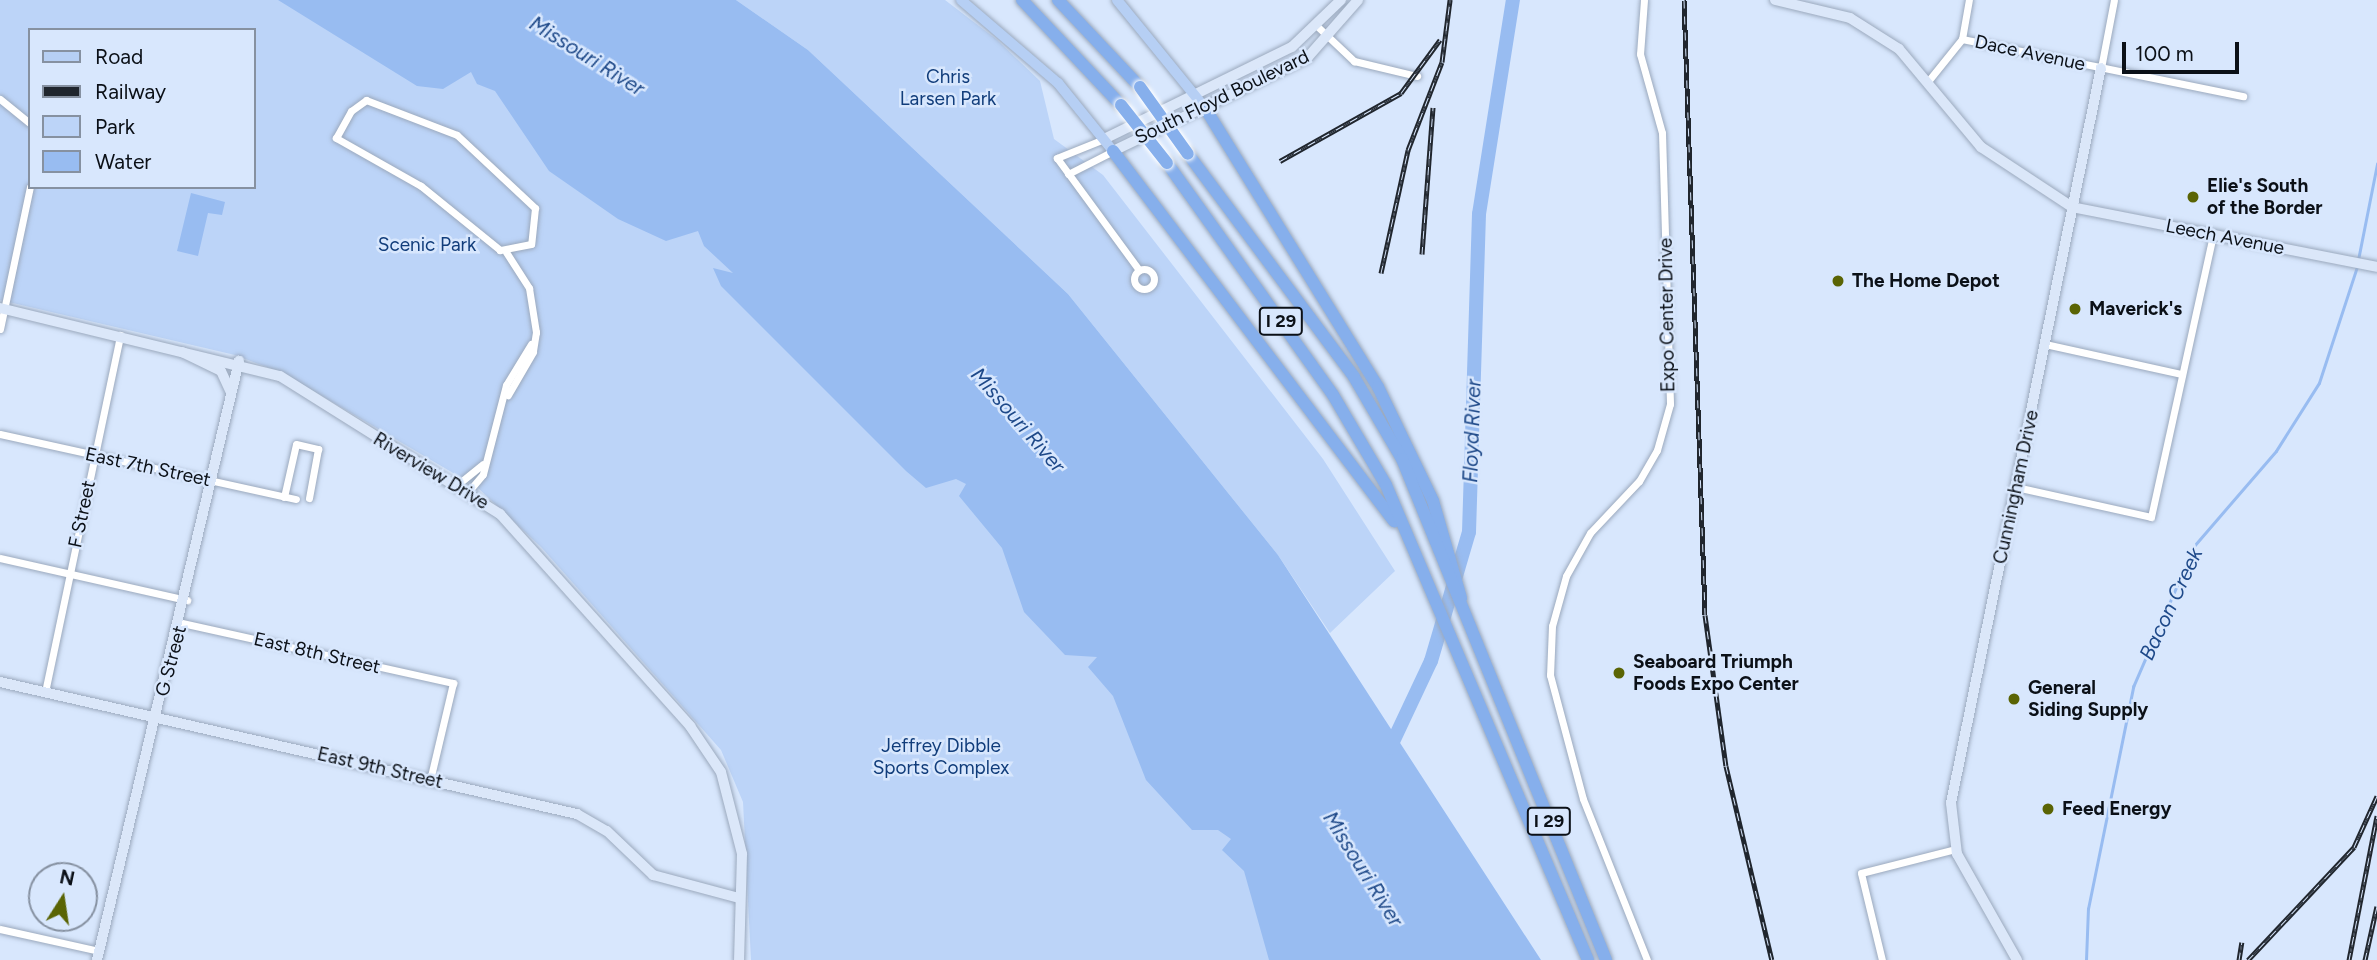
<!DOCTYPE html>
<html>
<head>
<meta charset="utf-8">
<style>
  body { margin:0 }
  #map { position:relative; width:2377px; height:960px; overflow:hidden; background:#d8e7fd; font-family:Figtree,sans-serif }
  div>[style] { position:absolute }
  .green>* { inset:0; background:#bcd4f8 }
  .water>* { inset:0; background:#98bcf1 }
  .stream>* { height:2.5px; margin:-1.25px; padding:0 1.25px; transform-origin:1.25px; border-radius:1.25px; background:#98bcf1 }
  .river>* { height:14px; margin:-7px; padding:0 7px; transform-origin:7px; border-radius:7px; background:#98bcf1 }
  .roads { filter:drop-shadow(0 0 2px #9ba9bd) drop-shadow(0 0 2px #9ba9bd) }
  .street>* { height:7px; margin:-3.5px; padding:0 3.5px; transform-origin:3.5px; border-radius:3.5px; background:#fff }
  .street>.ring { margin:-3.5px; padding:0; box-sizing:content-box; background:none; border:7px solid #fff; border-radius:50% }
  .secondary>* { height:10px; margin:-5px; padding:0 5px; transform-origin:5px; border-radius:5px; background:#dbe7f9 }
  .primary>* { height:10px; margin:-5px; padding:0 5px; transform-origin:5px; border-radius:5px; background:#b6cff4 }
  .highway>* { height:12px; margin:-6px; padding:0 6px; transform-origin:6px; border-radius:6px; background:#86afec }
  .rail>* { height:5px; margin-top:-2.5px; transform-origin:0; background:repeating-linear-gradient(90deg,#d8e7fd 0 8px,#20262e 0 16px); box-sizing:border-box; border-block:2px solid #20262e }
  .bridges { filter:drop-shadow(0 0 2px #fff) drop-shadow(0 0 2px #fff) }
  .highway-bridge>* { height:12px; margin:-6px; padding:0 6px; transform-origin:6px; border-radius:6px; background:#86afec }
  .dots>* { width:19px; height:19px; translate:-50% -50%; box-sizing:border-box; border:4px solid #d8e7fd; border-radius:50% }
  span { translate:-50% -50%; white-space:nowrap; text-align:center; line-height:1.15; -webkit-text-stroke:5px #d8e7fd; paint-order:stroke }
  .shield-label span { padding:2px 5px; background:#d8e7fd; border:2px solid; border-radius:5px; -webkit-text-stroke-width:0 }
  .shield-label { font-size:18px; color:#0b1017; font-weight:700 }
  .street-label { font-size:19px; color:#0b1017 }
  .park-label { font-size:19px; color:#113d7b }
  .poi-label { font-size:19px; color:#0b1017; font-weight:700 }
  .left { translate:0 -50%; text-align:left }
  .water-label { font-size:21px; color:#1e4989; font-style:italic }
  .legend { position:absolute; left:28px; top:28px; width:228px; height:161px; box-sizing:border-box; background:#d8e7fd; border:2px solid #8691a1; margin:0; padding:9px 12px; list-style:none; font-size:21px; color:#0b1017 }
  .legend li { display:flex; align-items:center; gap:14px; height:35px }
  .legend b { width:35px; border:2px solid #8691a1 }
  .north { position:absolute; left:28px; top:862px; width:70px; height:70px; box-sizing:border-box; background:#d8e7fd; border:2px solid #8691a1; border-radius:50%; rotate:12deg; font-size:19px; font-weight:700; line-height:28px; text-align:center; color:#0b1017 }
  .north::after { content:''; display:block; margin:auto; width:24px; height:32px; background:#5a6404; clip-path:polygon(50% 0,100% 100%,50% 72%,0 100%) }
  .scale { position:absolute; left:2122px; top:42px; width:117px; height:32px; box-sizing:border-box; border:4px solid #0b1017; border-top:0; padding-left:9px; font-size:21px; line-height:24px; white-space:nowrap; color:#0b1017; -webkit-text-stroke:5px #d8e7fd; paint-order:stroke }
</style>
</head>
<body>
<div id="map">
  <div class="green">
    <div style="clip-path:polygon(evenodd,0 0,352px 0,673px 170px,1008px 513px,1315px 960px,751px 960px,743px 802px,721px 750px,541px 547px,477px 487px,283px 373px,235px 355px,0 300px,0 0,30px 30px,254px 30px,254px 187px,30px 187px,30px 30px)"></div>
    <div style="clip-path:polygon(736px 0,945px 0,996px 39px,1040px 81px,1054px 139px,1103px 175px,1323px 459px,1395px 571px,1330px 633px,1278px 555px,1068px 294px,808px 50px)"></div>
  </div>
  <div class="water">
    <div style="clip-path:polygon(278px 0,736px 0,808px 50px,1068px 294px,1278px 555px,1541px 960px,1269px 960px,1244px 871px,1222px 850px,1231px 839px,1218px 830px,1192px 830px,1146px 780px,1113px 696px,1088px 667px,1097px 657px,1065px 655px,1024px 612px,1002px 548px,959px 496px,966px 484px,956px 479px,926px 488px,906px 471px,721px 286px,713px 268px,733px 273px,704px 246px,698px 231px,666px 241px,618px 219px,549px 171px,495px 91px,477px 84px,471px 72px,443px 89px,417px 86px)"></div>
    <div style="clip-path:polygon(191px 193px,225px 202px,222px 215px,208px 213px,198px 256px,177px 251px)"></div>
  </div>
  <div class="stream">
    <div style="left:2358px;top:260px;width:98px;rotate:-78.8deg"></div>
    <div style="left:2086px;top:960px;width:51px;rotate:-87.8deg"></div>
    <div style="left:2088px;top:909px;width:227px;rotate:-78.5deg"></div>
    <div style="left:2133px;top:687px;width:154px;rotate:-66.6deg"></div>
    <div style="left:2194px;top:546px;width:125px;rotate:-49.2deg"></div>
    <div style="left:2276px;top:451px;width:80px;rotate:-57.7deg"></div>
    <div style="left:2319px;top:383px;width:122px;rotate:-71.9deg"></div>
  </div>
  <div class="river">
    <div style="left:1390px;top:748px;width:96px;rotate:-64.8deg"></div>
    <div style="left:1431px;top:661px;width:134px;rotate:-73.6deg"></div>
    <div style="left:1469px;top:532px;width:318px;rotate:-88.2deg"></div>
    <div style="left:1479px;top:214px;width:217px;rotate:-81deg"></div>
  </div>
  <div class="roads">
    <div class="street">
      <div style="left:1644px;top:0;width:54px;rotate:94.2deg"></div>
      <div style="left:1640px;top:54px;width:82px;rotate:74.4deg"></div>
      <div style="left:1662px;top:133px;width:271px;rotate:88.3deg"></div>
      <div style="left:1670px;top:404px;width:48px;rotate:105.8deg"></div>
      <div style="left:1657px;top:450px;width:36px;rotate:120deg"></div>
      <div style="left:1639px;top:481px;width:71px;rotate:133.3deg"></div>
      <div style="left:1590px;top:533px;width:49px;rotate:119.2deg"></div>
      <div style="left:1566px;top:576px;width:52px;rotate:105.6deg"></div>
      <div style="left:1552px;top:626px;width:49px;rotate:92.3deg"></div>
      <div style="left:1550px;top:675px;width:128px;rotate:75.1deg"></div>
      <div style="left:1583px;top:799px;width:173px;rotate:68.3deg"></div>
      <div style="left:1318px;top:27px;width:50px;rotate:43.4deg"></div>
      <div style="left:1354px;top:61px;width:65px;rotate:13.4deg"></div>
      <div style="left:1962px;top:39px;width:40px;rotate:-80deg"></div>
      <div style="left:2101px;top:68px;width:69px;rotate:-79.2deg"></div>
      <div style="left:1929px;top:80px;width:53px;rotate:-51.2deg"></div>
      <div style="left:1962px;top:39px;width:287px;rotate:11.5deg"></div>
      <div style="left:0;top:99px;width:38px;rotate:39deg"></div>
      <div style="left:366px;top:100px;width:97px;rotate:21deg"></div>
      <div style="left:457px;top:135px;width:107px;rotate:43.1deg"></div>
      <div style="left:535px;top:208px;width:36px;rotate:96deg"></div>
      <div style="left:531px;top:244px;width:32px;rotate:169deg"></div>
      <div style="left:500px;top:250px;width:102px;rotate:-141deg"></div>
      <div style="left:421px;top:186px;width:98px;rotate:-150.5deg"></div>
      <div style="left:336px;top:138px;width:31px;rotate:-61deg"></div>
      <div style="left:351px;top:111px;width:19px;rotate:-36deg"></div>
      <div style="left:1104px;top:139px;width:51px;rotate:158deg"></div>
      <div style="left:1057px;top:158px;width:139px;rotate:53.8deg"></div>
      <div style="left:1068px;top:174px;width:51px;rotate:-27.1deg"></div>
      <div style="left:506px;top:252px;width:43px;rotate:57.4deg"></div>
      <div style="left:529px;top:288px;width:45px;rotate:81deg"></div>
      <div style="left:536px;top:332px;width:20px;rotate:99deg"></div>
      <div style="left:533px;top:352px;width:50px;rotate:120.2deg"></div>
      <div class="ring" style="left:1134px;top:269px;width:13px;height:13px"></div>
      <div style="left:0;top:329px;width:145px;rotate:-78.1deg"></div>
      <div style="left:2045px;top:344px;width:140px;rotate:12.4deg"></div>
      <div style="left:0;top:434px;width:303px;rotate:12.4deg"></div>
      <div style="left:457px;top:485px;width:33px;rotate:-39deg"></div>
      <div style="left:2016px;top:487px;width:138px;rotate:12.5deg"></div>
      <div style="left:2151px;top:517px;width:289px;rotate:-77.6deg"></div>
      <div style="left:468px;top:492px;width:23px;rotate:-50deg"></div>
      <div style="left:483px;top:474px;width:92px;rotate:-75.5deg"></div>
      <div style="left:506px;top:385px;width:48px;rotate:-58.6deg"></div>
      <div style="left:284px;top:497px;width:54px;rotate:-77.2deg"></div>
      <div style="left:296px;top:444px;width:23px;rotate:13deg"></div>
      <div style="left:318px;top:449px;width:50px;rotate:100.4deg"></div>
      <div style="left:0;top:558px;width:192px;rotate:12.7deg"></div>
      <div style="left:182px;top:623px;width:278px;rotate:12.5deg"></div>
      <div style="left:453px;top:683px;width:100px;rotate:103.3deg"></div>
      <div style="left:45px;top:692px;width:365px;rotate:-78.1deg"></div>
      <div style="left:0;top:929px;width:101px;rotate:12.5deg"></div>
      <div style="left:1882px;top:960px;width:89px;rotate:-103.6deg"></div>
      <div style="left:1861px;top:873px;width:98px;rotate:-14.2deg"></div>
    </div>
    <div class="secondary">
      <div style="left:1775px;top:0;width:77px;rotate:13.5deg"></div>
      <div style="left:1850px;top:18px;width:58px;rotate:32.3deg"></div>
      <div style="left:1899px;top:49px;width:128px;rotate:50.1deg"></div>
      <div style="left:1981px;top:147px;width:109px;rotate:33.4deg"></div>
      <div style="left:2072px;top:207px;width:311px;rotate:11.1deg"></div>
      <div style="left:1104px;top:139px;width:209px;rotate:-26.1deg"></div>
      <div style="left:1292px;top:47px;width:68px;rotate:-43.8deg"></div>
      <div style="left:1113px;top:151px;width:216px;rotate:-25.7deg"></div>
      <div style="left:1308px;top:57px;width:76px;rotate:-48.7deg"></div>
      <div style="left:0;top:308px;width:288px;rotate:13.7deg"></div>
      <div style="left:280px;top:376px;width:260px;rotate:32.1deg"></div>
      <div style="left:500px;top:514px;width:285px;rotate:48.1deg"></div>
      <div style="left:690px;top:726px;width:55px;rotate:56deg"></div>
      <div style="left:721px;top:772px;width:85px;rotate:75.6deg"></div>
      <div style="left:742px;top:854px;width:106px;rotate:91.6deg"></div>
      <div style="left:182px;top:352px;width:43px;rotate:26deg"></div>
      <div style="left:221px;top:371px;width:21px;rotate:65deg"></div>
      <div style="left:0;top:682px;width:592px;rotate:12.89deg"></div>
      <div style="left:577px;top:814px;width:34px;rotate:30deg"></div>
      <div style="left:607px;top:831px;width:64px;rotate:43.7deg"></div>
      <div style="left:653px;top:875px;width:89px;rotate:15deg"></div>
      <div style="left:97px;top:960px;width:616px;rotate:-76.66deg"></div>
      <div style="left:2017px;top:960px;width:122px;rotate:-119.5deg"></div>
      <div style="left:1957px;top:854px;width:51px;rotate:-96.7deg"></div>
      <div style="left:1951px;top:803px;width:750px;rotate:-78.47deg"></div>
    </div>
    <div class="primary">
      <div style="left:961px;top:0;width:128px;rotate:40.6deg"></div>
      <div style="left:1058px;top:83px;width:87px;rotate:51deg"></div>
      <div style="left:1117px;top:0;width:139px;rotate:50.8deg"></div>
    </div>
    <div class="highway">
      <div style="left:1022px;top:0;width:144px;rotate:46.7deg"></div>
      <div style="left:1058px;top:0;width:120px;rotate:46.7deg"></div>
      <div style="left:1205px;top:108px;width:328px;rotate:58.2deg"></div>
      <div style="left:1378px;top:387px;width:127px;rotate:64.2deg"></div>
      <div style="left:1433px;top:501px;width:101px;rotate:73.9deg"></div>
      <div style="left:1113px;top:151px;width:465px;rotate:52.8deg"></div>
      <div style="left:1188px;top:154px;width:278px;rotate:53.3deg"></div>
      <div style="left:1354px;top:377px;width:95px;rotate:59.7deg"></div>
      <div style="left:1402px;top:459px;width:541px;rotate:67.84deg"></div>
      <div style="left:1167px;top:163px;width:285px;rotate:54.4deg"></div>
      <div style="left:1333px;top:395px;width:104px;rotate:59.5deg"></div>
      <div style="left:1386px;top:485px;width:516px;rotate:66.96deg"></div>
    </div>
  </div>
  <div class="rail">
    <div style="left:1684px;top:0;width:615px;rotate:88.04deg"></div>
    <div style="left:1705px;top:615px;width:152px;rotate:82.1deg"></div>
    <div style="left:1726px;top:766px;width:199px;rotate:76.7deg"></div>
    <div style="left:1280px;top:161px;width:139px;rotate:-29.3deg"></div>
    <div style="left:1401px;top:93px;width:66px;rotate:-53.7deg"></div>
    <div style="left:1422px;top:254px;width:147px;rotate:-85.7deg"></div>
    <div style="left:1381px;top:273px;width:126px;rotate:-77.6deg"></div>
    <div style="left:1408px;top:150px;width:94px;rotate:-68.9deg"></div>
    <div style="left:1442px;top:62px;width:63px;rotate:-82.6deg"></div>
    <div style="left:2239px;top:960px;width:18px;rotate:-81deg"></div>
    <div style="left:2248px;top:960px;width:155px;rotate:-46.8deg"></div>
    <div style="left:2354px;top:847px;width:56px;rotate:-65.7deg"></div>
    <div style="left:2349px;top:960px;width:147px;rotate:-79deg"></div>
    <div style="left:2365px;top:960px;width:55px;rotate:-77.5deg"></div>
  </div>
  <div class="bridges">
    <div class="highway-bridge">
      <div style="left:1140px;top:87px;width:82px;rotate:54.4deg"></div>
      <div style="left:1121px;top:105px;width:74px;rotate:51.6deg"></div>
    </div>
  </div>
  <div class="dots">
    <div style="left:2193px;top:197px;background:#5a6404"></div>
    <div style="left:1838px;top:281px;background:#5a6404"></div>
    <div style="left:2075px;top:309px;background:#5a6404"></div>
    <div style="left:1619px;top:673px;background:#5a6404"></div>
    <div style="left:2014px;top:699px;background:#5a6404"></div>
    <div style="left:2048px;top:809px;background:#5a6404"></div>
  </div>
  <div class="shield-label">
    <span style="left:1281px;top:321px">I 29</span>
    <span style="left:1549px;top:821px">I 29</span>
  </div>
  <div class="street-label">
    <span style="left:2030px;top:53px;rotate:12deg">Dace Avenue</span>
    <span style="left:1222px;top:97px;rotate:-26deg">South Floyd Boulevard</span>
    <span style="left:2225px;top:237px;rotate:11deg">Leech Avenue</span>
    <span style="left:1667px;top:315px;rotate:-91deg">Expo Center Drive</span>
    <span style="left:148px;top:467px;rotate:12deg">East 7th Street</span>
    <span style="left:431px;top:471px;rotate:31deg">Riverview Drive</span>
    <span style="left:2016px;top:487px;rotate:-78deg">Cunningham Drive</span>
    <span style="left:82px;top:514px;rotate:-78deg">F Street</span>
    <span style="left:317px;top:653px;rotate:13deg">East 8th Street</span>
    <span style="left:171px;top:661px;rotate:-75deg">G Street</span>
    <span style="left:380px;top:768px;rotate:13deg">East 9th Street</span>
  </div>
  <div class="park-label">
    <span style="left:948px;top:88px">Chris<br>Larsen Park</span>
    <span style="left:427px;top:245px">Scenic Park</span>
    <span style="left:941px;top:757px">Jeffrey Dibble<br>Sports Complex</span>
  </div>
  <div class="poi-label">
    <span class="left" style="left:2207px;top:197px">Elie's South<br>of the Border</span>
    <span class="left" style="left:1852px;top:281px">The Home Depot</span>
    <span class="left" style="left:2089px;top:309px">Maverick's</span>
    <span class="left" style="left:1633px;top:673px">Seaboard Triumph<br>Foods Expo Center</span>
    <span class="left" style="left:2028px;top:699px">General<br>Siding Supply</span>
    <span class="left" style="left:2062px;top:809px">Feed Energy</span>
  </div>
  <div class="water-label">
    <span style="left:587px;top:56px;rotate:32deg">Missouri River</span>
    <span style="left:1018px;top:420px;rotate:49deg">Missouri River</span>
    <span style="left:1472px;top:431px;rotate:-88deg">Floyd River</span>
    <span style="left:2171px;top:604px;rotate:-65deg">Bacon Creek</span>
    <span style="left:1363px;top:869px;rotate:58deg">Missouri River</span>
  </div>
  <ul class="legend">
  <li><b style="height:9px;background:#b6cff4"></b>Road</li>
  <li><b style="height:9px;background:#20262e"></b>Railway</li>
  <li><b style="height:19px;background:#bcd4f8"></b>Park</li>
  <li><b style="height:19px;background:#98bcf1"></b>Water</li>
  </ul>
  <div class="north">N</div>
  <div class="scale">100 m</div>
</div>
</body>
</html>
